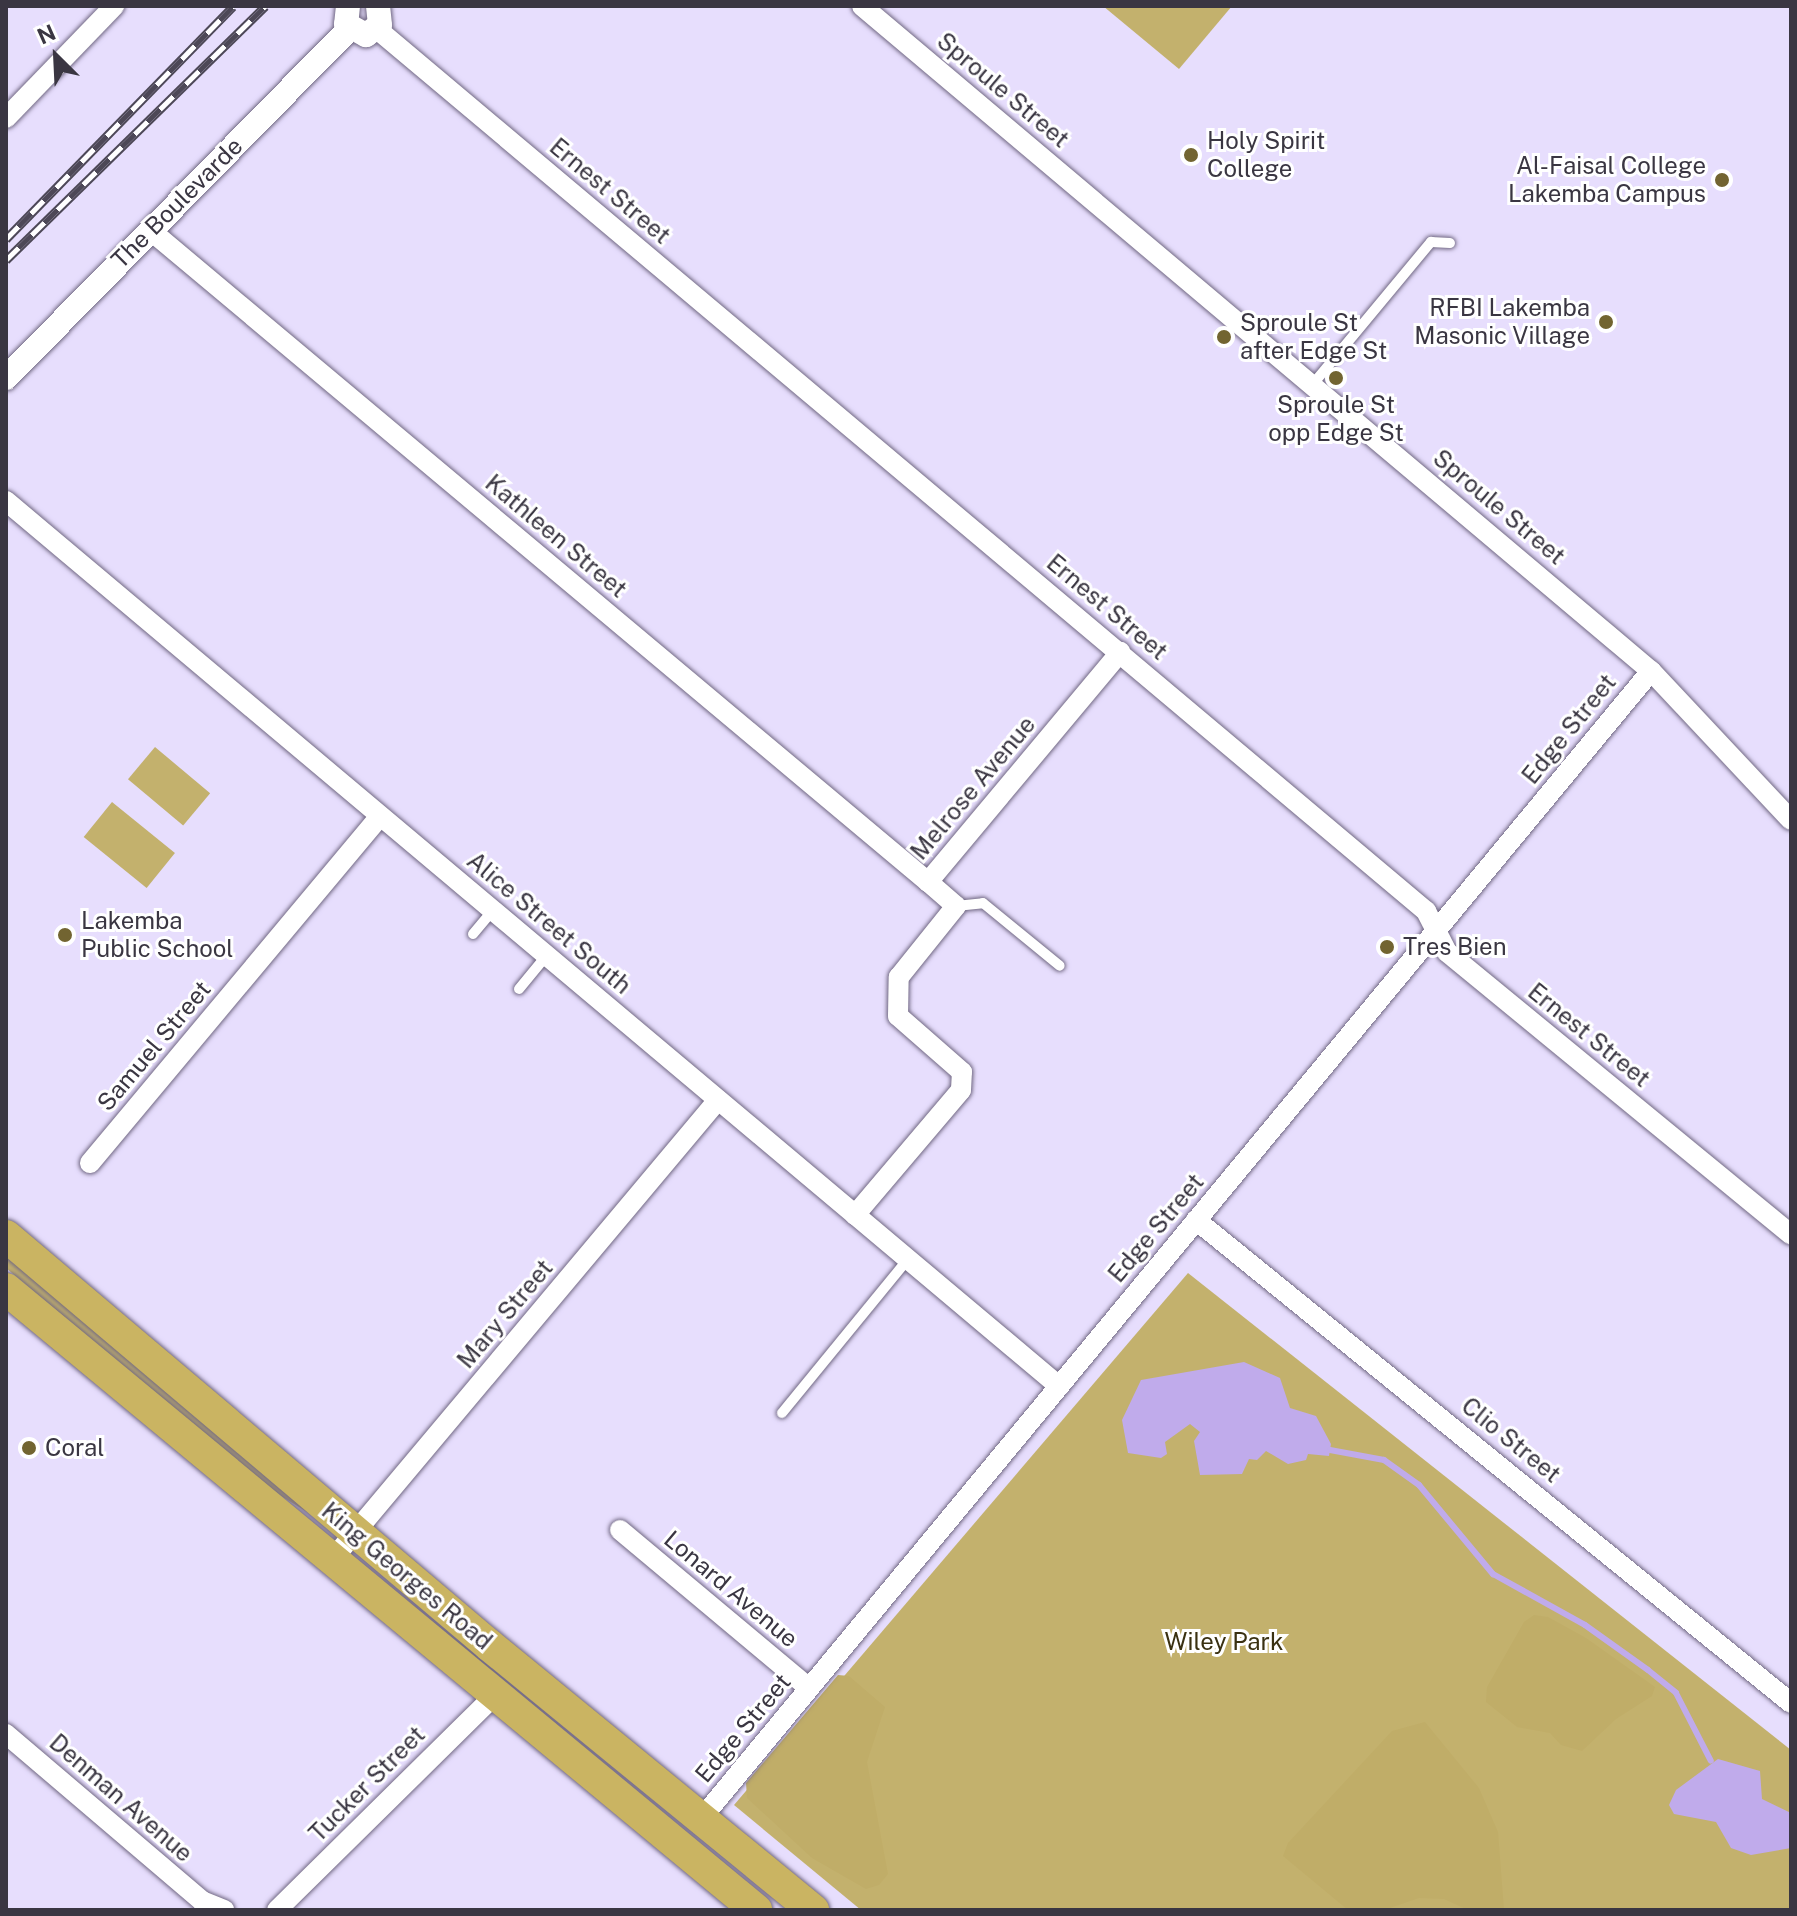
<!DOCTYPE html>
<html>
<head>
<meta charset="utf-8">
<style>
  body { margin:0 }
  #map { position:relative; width:1797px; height:1916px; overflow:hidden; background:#e7defd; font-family:"Public Sans",sans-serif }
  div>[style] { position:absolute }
  .green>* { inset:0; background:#c3b16d; transform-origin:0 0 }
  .forest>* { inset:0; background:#c0ad68 }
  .water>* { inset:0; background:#c0abeb }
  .stream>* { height:6px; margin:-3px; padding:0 3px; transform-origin:3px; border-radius:3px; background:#c0abeb }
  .roads { filter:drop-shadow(0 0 2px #716883) drop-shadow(0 0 2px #716883) }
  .service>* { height:10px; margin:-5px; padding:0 5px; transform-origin:5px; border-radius:5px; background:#fff }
  .minor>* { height:20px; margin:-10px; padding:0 10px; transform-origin:10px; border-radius:10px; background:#fff }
  .tertiary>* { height:24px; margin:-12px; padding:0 12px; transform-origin:12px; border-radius:12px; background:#fff }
  .trunk>* { height:32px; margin:-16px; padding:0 16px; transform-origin:16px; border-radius:16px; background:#cab462 }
  .rail>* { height:9px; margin-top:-4.5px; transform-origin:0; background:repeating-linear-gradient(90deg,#fff 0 18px,#4d4857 0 36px); box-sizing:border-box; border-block:2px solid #4d4857 }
  .dots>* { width:22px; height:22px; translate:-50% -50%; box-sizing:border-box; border:4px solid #fff; border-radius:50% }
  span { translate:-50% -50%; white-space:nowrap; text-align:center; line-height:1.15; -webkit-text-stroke:6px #fff; paint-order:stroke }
  .street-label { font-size:24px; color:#3a3642 }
  .poi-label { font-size:24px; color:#3a3642 }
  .left { translate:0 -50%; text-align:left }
  .right { translate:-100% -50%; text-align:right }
  .park-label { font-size:24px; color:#3a3112 }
  .frame { position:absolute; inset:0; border:8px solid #3a3642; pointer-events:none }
  .north { position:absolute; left:16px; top:16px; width:80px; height:80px; -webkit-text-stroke:6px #fff; paint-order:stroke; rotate:336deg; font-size:22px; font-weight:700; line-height:32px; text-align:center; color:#3a3642 }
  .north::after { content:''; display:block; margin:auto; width:28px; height:36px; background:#3a3642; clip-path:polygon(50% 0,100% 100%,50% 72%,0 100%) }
</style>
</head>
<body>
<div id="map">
  <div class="green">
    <div style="clip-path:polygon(1103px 6px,1232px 6px,1179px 69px)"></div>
    <div style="left:155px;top:747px;width:72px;height:42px;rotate:40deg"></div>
    <div style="left:112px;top:802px;width:81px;height:45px;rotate:39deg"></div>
    <div style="clip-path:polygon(6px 1252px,317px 1518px,268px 1488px,6px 1268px)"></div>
    <div style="clip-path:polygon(1188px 1273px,1791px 1750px,1791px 1910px,861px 1910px,734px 1805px)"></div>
  </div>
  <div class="forest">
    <div style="clip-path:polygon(1534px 1615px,1548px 1617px,1586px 1638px,1655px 1687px,1652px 1696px,1616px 1719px,1582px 1751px,1561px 1745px,1550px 1733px,1517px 1727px,1486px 1702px,1487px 1687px,1524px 1622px)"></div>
    <div style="clip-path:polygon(838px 1675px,849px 1676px,885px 1707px,867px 1762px,888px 1874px,879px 1885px,866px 1889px,812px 1858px,747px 1798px,746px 1783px)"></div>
    <div style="clip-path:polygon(1425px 1722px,1479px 1788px,1498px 1832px,1504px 1910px,1468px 1910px,1444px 1899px,1419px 1898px,1384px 1910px,1348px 1910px,1283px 1856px,1288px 1843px,1392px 1731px)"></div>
  </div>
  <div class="water">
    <div style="clip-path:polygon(1244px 1362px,1280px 1378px,1290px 1408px,1316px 1416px,1331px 1444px,1329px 1456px,1308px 1454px,1306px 1460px,1288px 1464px,1266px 1451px,1257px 1460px,1249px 1459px,1242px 1474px,1200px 1475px,1194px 1441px,1200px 1432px,1190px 1424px,1165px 1442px,1167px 1454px,1161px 1458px,1128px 1453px,1122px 1420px,1141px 1380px)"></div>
    <div style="clip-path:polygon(1718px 1759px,1760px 1771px,1762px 1799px,1791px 1813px,1791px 1848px,1751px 1855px,1731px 1848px,1716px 1822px,1674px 1814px,1669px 1805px,1676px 1790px)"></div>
  </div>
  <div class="stream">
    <div style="left:1330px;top:1450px;width:55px;rotate:10.5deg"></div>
    <div style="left:1384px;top:1460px;width:43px;rotate:35.5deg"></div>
    <div style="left:1419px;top:1485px;width:116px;rotate:50.3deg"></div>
    <div style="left:1493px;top:1574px;width:105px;rotate:29deg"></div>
    <div style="left:1585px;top:1625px;width:77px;rotate:35.5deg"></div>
    <div style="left:1648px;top:1670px;width:36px;rotate:39deg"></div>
    <div style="left:1676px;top:1693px;width:76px;rotate:62.8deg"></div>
  </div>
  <div class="roads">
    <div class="service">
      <div style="left:1313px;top:384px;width:185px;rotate:-50.3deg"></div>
      <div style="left:1431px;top:242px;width:19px;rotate:3deg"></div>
      <div style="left:956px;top:906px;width:27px;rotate:-6deg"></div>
      <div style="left:983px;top:903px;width:99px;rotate:39.3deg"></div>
      <div style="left:473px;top:934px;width:31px;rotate:-50deg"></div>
      <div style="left:519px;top:989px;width:44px;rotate:-50.5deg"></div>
      <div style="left:782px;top:1413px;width:199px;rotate:-50.7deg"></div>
    </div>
    <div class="minor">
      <div style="left:862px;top:6px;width:1032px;rotate:40.13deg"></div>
      <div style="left:1651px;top:671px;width:204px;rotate:46.8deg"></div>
      <div style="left:377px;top:29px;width:1371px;rotate:40.06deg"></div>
      <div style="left:1426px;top:911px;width:46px;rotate:62.9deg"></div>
      <div style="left:1447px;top:952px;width:445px;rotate:39.4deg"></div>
      <div style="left:6px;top:118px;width:156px;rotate:-46deg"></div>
      <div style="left:150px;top:230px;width:1015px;rotate:39.96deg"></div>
      <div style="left:6px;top:501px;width:1376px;rotate:40.05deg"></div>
      <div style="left:90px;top:1163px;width:452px;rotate:-50.1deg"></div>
      <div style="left:855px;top:1215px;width:164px;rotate:-49.7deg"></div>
      <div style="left:961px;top:1090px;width:18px;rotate:-87deg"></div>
      <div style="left:962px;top:1072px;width:85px;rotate:-138.8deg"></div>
      <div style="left:898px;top:1016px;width:39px;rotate:-89deg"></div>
      <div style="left:899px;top:977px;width:91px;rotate:-51.2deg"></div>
      <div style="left:956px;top:906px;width:37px;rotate:-139deg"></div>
      <div style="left:928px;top:882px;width:300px;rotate:-50.1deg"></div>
      <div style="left:1196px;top:1220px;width:766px;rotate:39.07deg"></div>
      <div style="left:620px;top:1530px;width:246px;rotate:39.9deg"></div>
      <div style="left:331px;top:1561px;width:602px;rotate:-49.99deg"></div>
      <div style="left:6px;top:1734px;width:257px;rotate:40.4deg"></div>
      <div style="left:202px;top:1901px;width:24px;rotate:22deg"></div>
      <div style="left:701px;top:1819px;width:1490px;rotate:-50.39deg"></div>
      <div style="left:277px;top:1910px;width:305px;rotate:-44.6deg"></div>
    </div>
    <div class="tertiary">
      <div style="left:348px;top:6px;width:18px;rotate:96deg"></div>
      <div style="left:346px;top:24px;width:23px;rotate:29deg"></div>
      <div style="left:366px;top:35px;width:17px;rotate:-36deg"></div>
      <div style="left:380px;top:25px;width:19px;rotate:-96deg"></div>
      <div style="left:6px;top:378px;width:489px;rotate:-45.5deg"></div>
    </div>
    <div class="trunk">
      <div style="left:6px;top:1236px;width:633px;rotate:40.26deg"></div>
      <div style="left:489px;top:1645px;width:419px;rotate:39.3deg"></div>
      <div style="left:6px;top:1289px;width:974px;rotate:39.62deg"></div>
    </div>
  </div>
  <div class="rail">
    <div style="left:6px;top:239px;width:325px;rotate:-45.7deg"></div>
    <div style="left:6px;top:260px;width:363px;rotate:-44.4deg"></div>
  </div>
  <div class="dots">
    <div style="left:1191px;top:155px;background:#726431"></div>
    <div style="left:1722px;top:180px;background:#726431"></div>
    <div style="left:1606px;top:322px;background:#726431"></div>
    <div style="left:1224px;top:337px;background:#726431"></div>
    <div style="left:1336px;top:378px;background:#726431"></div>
    <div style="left:65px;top:935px;background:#726431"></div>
    <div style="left:1387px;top:947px;background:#726431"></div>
    <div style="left:29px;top:1448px;background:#726431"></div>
  </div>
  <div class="street-label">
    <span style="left:1003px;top:90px;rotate:40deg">Sproule Street</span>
    <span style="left:610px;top:191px;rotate:40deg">Ernest Street</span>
    <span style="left:177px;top:203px;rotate:-45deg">The Boulevarde</span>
    <span style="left:1499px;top:507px;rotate:40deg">Sproule Street</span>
    <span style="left:556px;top:536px;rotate:40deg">Kathleen Street</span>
    <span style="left:1107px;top:607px;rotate:40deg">Ernest Street</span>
    <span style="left:1569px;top:729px;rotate:-51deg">Edge Street</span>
    <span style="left:973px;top:788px;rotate:-50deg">Melrose Avenue</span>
    <span style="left:549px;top:923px;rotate:40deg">Alice Street South</span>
    <span style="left:1589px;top:1035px;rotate:39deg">Ernest Street</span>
    <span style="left:154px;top:1046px;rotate:-50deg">Samuel Street</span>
    <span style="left:1156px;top:1228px;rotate:-50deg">Edge Street</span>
    <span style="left:505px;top:1314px;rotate:-50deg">Mary Street</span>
    <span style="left:1511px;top:1440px;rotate:39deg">Clio Street</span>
    <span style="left:407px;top:1576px;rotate:40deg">King Georges Road</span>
    <span style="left:731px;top:1589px;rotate:40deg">Lonard Avenue</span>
    <span style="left:743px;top:1728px;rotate:-50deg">Edge Street</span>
    <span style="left:367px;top:1784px;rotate:-45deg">Tucker Street</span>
    <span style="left:121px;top:1798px;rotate:41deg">Denman Avenue</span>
  </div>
  <div class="poi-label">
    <span class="left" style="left:1207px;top:155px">Holy Spirit<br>College</span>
    <span class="right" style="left:1706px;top:180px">Al-Faisal College<br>Lakemba Campus</span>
    <span class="right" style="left:1590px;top:322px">RFBI Lakemba<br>Masonic Village</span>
    <span class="left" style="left:1240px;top:337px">Sproule St<br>after Edge St</span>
    <span style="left:1336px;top:419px">Sproule St<br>opp Edge St</span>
    <span class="left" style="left:81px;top:935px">Lakemba<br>Public School</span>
    <span class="left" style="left:1403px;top:947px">Tres Bien</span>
    <span class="left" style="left:45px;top:1448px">Coral</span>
  </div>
  <div class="park-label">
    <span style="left:1224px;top:1642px">Wiley Park</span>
  </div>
  <div class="frame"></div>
  <div class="north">N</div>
</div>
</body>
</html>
